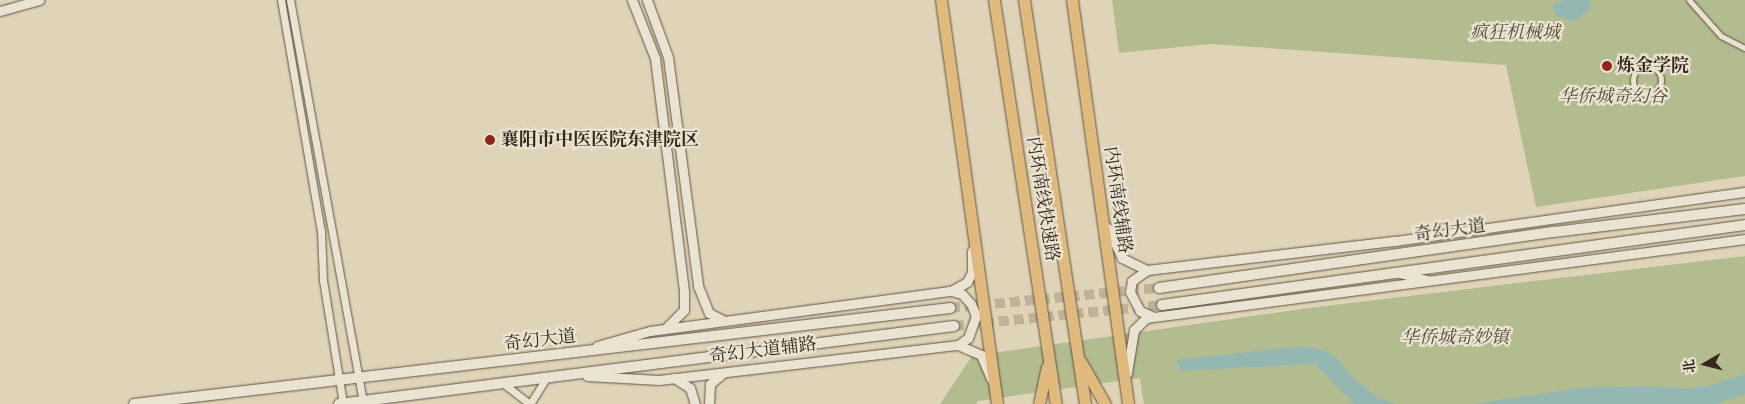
<!DOCTYPE html>
<html>
<head>
<meta charset="utf-8">
<style>
  body { margin:0 }
  #map { position:relative; width:1745px; height:404px; overflow:hidden; background:#e0d4b8; font-family:"IM FELL DW Pica","Noto Serif SC",serif }
  div>[style] { position:absolute }
  .green>* { inset:0; background:#b3bc8e }
  .water>* { inset:0; background:#94b8b1 }
  .secondary-tunnel>* { height:10px; margin-top:-5px; transform-origin:0; background:repeating-linear-gradient(90deg,#beb299 0 10px,transparent 0 15px) }
  .roads { filter:drop-shadow(0 0 1px #5f5443) drop-shadow(0 0 1px #5f5443) }
  .pedestrian>* { height:5px; margin:-2.5px; padding:0 2.5px; transform-origin:2.5px; border-radius:2.5px; background:#ebe3d1 }
  .pedestrian>.ring { margin:-2.5px; padding:0; box-sizing:content-box; background:none; border:5px solid #ebe3d1; border-radius:50% }
  .minor>* { height:7px; margin:-3.5px; padding:0 3.5px; transform-origin:3.5px; border-radius:3.5px; background:#ebe3d1 }
  .tertiary>* { height:9px; margin:-4.5px; padding:0 4.5px; transform-origin:4.5px; border-radius:4.5px; background:#ebe3d1 }
  .secondary>* { height:10px; margin:-5px; padding:0 5px; transform-origin:5px; border-radius:5px; background:#ebe3d1 }
  .primary>* { height:11px; margin:-5.5px; padding:0 5.5px; transform-origin:5.5px; border-radius:5.5px; background:#e0ba7c }
  .trunk>* { height:11px; margin:-5.5px; padding:0 5.5px; transform-origin:5.5px; border-radius:5.5px; background:#e0ba7c }
  .dots>* { width:14px; height:14px; translate:-50% -50%; box-sizing:border-box; border:2px solid #ebe3d1; border-radius:50% }
  span { translate:-50% -50%; white-space:nowrap; text-align:center; line-height:1.15; -webkit-text-stroke:4.5px #ebe3d1; paint-order:stroke }
  .park-label { font-size:18px; color:#544e38; font-style:italic }
  .poi-label { font-size:18px; color:#34291c; font-weight:700 }
  .left { translate:0 -50%; text-align:left }
  .street-label { font-size:18px; color:#34291c }
  .north { position:absolute; left:1680px; top:339px; width:50px; height:50px; -webkit-text-stroke:4px #ebe3d1; paint-order:stroke; rotate:262deg; font-size:14px; font-weight:700; line-height:20px; text-align:center; color:#34291c }
  .north::after { content:''; display:block; margin:auto; width:18px; height:22px; background:#34291c; clip-path:polygon(50% 0,100% 100%,50% 72%,0 100%) }
</style>
</head>
<body>
<div id="map">
  <div class="green">
    <div style="clip-path:polygon(1112px 0,1745px 0,1745px 176px,1536px 207px,1506px 65px,1211px 44px,1119px 53px)"></div>
    <div style="clip-path:polygon(1745px 256px,1745px 404px,1144px 404px,1140px 378px,978px 401px,976px 404px,940px 404px,972px 356px,1309px 308px)"></div>
  </div>
  <div class="water">
    <div style="clip-path:polygon(1563px 0,1589px 0,1591px 9px,1575px 21px,1568px 20px,1556px 15px,1552px 5px)"></div>
    <div style="clip-path:polygon(1300px 346px,1324px 350px,1340px 361px,1351px 376px,1377px 397px,1395px 404px,1354px 404px,1315px 364px,1180px 371px,1177px 360px)"></div>
    <div style="clip-path:polygon(1745px 374px,1745px 394px,1716px 404px,1473px 404px,1586px 387px,1653px 386px,1685px 389px,1707px 386px)"></div>
  </div>
  <div class="secondary-tunnel">
    <div style="left:950px;top:308px;width:210px;rotate:-5.5deg"></div>
    <div style="left:954px;top:326px;width:209px;rotate:-5.8deg"></div>
  </div>
  <div class="roads">
    <div class="pedestrian">
      <div style="left:1689px;top:0;width:48px;rotate:48.4deg"></div>
      <div style="left:1721px;top:36px;width:27px;rotate:27deg"></div>
      <div class="ring" style="left:1633px;top:66px;width:23px;height:23px"></div>
    </div>
    <div class="minor">
      <div style="left:281px;top:0;width:234px;rotate:80.2deg"></div>
      <div style="left:321px;top:231px;width:49px;rotate:87.7deg"></div>
      <div style="left:323px;top:280px;width:125px;rotate:80.8deg"></div>
      <div style="left:290px;top:0;width:408px;rotate:79.7deg"></div>
      <div style="left:504px;top:384px;width:33px;rotate:38deg"></div>
      <div style="left:530px;top:404px;width:32px;rotate:-58deg"></div>
    </div>
    <div class="tertiary">
      <div style="left:632px;top:0;width:62px;rotate:68.4deg"></div>
      <div style="left:655px;top:58px;width:236px;rotate:82.9deg"></div>
      <div style="left:684px;top:292px;width:18px;rotate:90deg"></div>
      <div style="left:684px;top:310px;width:25px;rotate:135deg"></div>
      <div style="left:647px;top:0;width:61px;rotate:69.8deg"></div>
      <div style="left:668px;top:57px;width:231px;rotate:82.5deg"></div>
      <div style="left:698px;top:286px;width:29px;rotate:68deg"></div>
      <div style="left:709px;top:313px;width:16px;rotate:27deg"></div>
      <div style="left:0;top:11px;width:41px;rotate:-15.8deg"></div>
      <div style="left:1108px;top:228px;width:33px;rotate:65deg"></div>
      <div style="left:1122px;top:258px;width:28px;rotate:26deg"></div>
      <div style="left:1147px;top:270px;width:250px;rotate:-6.7deg"></div>
      <div style="left:1395px;top:241px;width:353px;rotate:-8deg"></div>
      <div style="left:1147px;top:270px;width:19px;rotate:144deg"></div>
      <div style="left:1132px;top:281px;width:11px;rotate:100deg"></div>
      <div style="left:1130px;top:292px;width:21px;rotate:62deg"></div>
      <div style="left:1140px;top:311px;width:13px;rotate:23deg"></div>
      <div style="left:1399px;top:273px;width:30px;rotate:14deg"></div>
      <div style="left:951px;top:291px;width:11px;rotate:15deg"></div>
      <div style="left:962px;top:294px;width:13px;rotate:48deg"></div>
      <div style="left:971px;top:304px;width:13px;rotate:67deg"></div>
      <div style="left:976px;top:316px;width:23px;rotate:110deg"></div>
      <div style="left:968px;top:338px;width:12px;rotate:145deg"></div>
      <div style="left:597px;top:346px;width:55px;rotate:-15.8deg"></div>
      <div style="left:650px;top:331px;width:304px;rotate:-7.6deg"></div>
      <div style="left:951px;top:291px;width:18px;rotate:-29deg"></div>
      <div style="left:967px;top:282px;width:11px;rotate:-63deg"></div>
      <div style="left:972px;top:272px;width:21px;rotate:-90deg"></div>
      <div style="left:1127px;top:373px;width:44px;rotate:-80.8deg"></div>
      <div style="left:1134px;top:330px;width:17px;rotate:-45deg"></div>
      <div style="left:1146px;top:318px;width:604px;rotate:-7.51deg"></div>
      <div style="left:587px;top:376px;width:72px;rotate:3.2deg"></div>
      <div style="left:659px;top:380px;width:301px;rotate:-6.7deg"></div>
      <div style="left:958px;top:345px;width:25px;rotate:23deg"></div>
      <div style="left:981px;top:355px;width:26px;rotate:67deg"></div>
      <div style="left:674px;top:378px;width:19px;rotate:32deg"></div>
      <div style="left:690px;top:388px;width:17px;rotate:73deg"></div>
      <div style="left:709px;top:404px;width:20px;rotate:-87deg"></div>
      <div style="left:710px;top:384px;width:17px;rotate:-40deg"></div>
    </div>
    <div class="secondary">
      <div style="left:1159px;top:288px;width:399px;rotate:-8.1deg"></div>
      <div style="left:1554px;top:232px;width:192px;rotate:-6.9deg"></div>
      <div style="left:1162px;top:305px;width:588px;rotate:-7.81deg"></div>
      <div style="left:134px;top:404px;width:822px;rotate:-6.71deg"></div>
      <div style="left:339px;top:404px;width:620px;rotate:-7.23deg"></div>
    </div>
    <div class="primary">
      <div style="left:941px;top:0;width:408px;rotate:82.1deg"></div>
      <div style="left:1072px;top:0;width:408px;rotate:82.1deg"></div>
    </div>
    <div class="trunk">
      <div style="left:994px;top:0;width:409px;rotate:81.3deg"></div>
      <div style="left:1024px;top:0;width:409px;rotate:81.4deg"></div>
      <div style="left:1081px;top:362px;width:48px;rotate:60.3deg"></div>
      <div style="left:1039px;top:404px;width:38px;rotate:-78deg"></div>
    </div>
  </div>
  <div class="dots">
    <div style="left:1607px;top:66px;background:#8f2418"></div>
    <div style="left:490px;top:140px;background:#8f2418"></div>
  </div>
  <div class="park-label">
    <span style="left:1515px;top:33px">疯狂机械城</span>
    <span style="left:1613px;top:97px">华侨城奇幻谷</span>
    <span style="left:1455px;top:338px">华侨城奇妙镇</span>
  </div>
  <div class="poi-label">
    <span class="left" style="left:1617px;top:66px">炼金学院</span>
    <span class="left" style="left:501px;top:140px">襄阳市中医医院东津院区</span>
  </div>
  <div class="street-label">
    <span style="left:1042px;top:199px;rotate:81deg">内环南线快速路</span>
    <span style="left:1117px;top:200px;rotate:82deg">内环南线辅路</span>
    <span style="left:1450px;top:231px;rotate:-8deg">奇幻大道</span>
    <span style="left:540px;top:341px;rotate:-7deg">奇幻大道</span>
    <span style="left:763px;top:351px;rotate:-7deg">奇幻大道辅路</span>
  </div>
  <div class="north">北</div>
</div>
</body>
</html>
